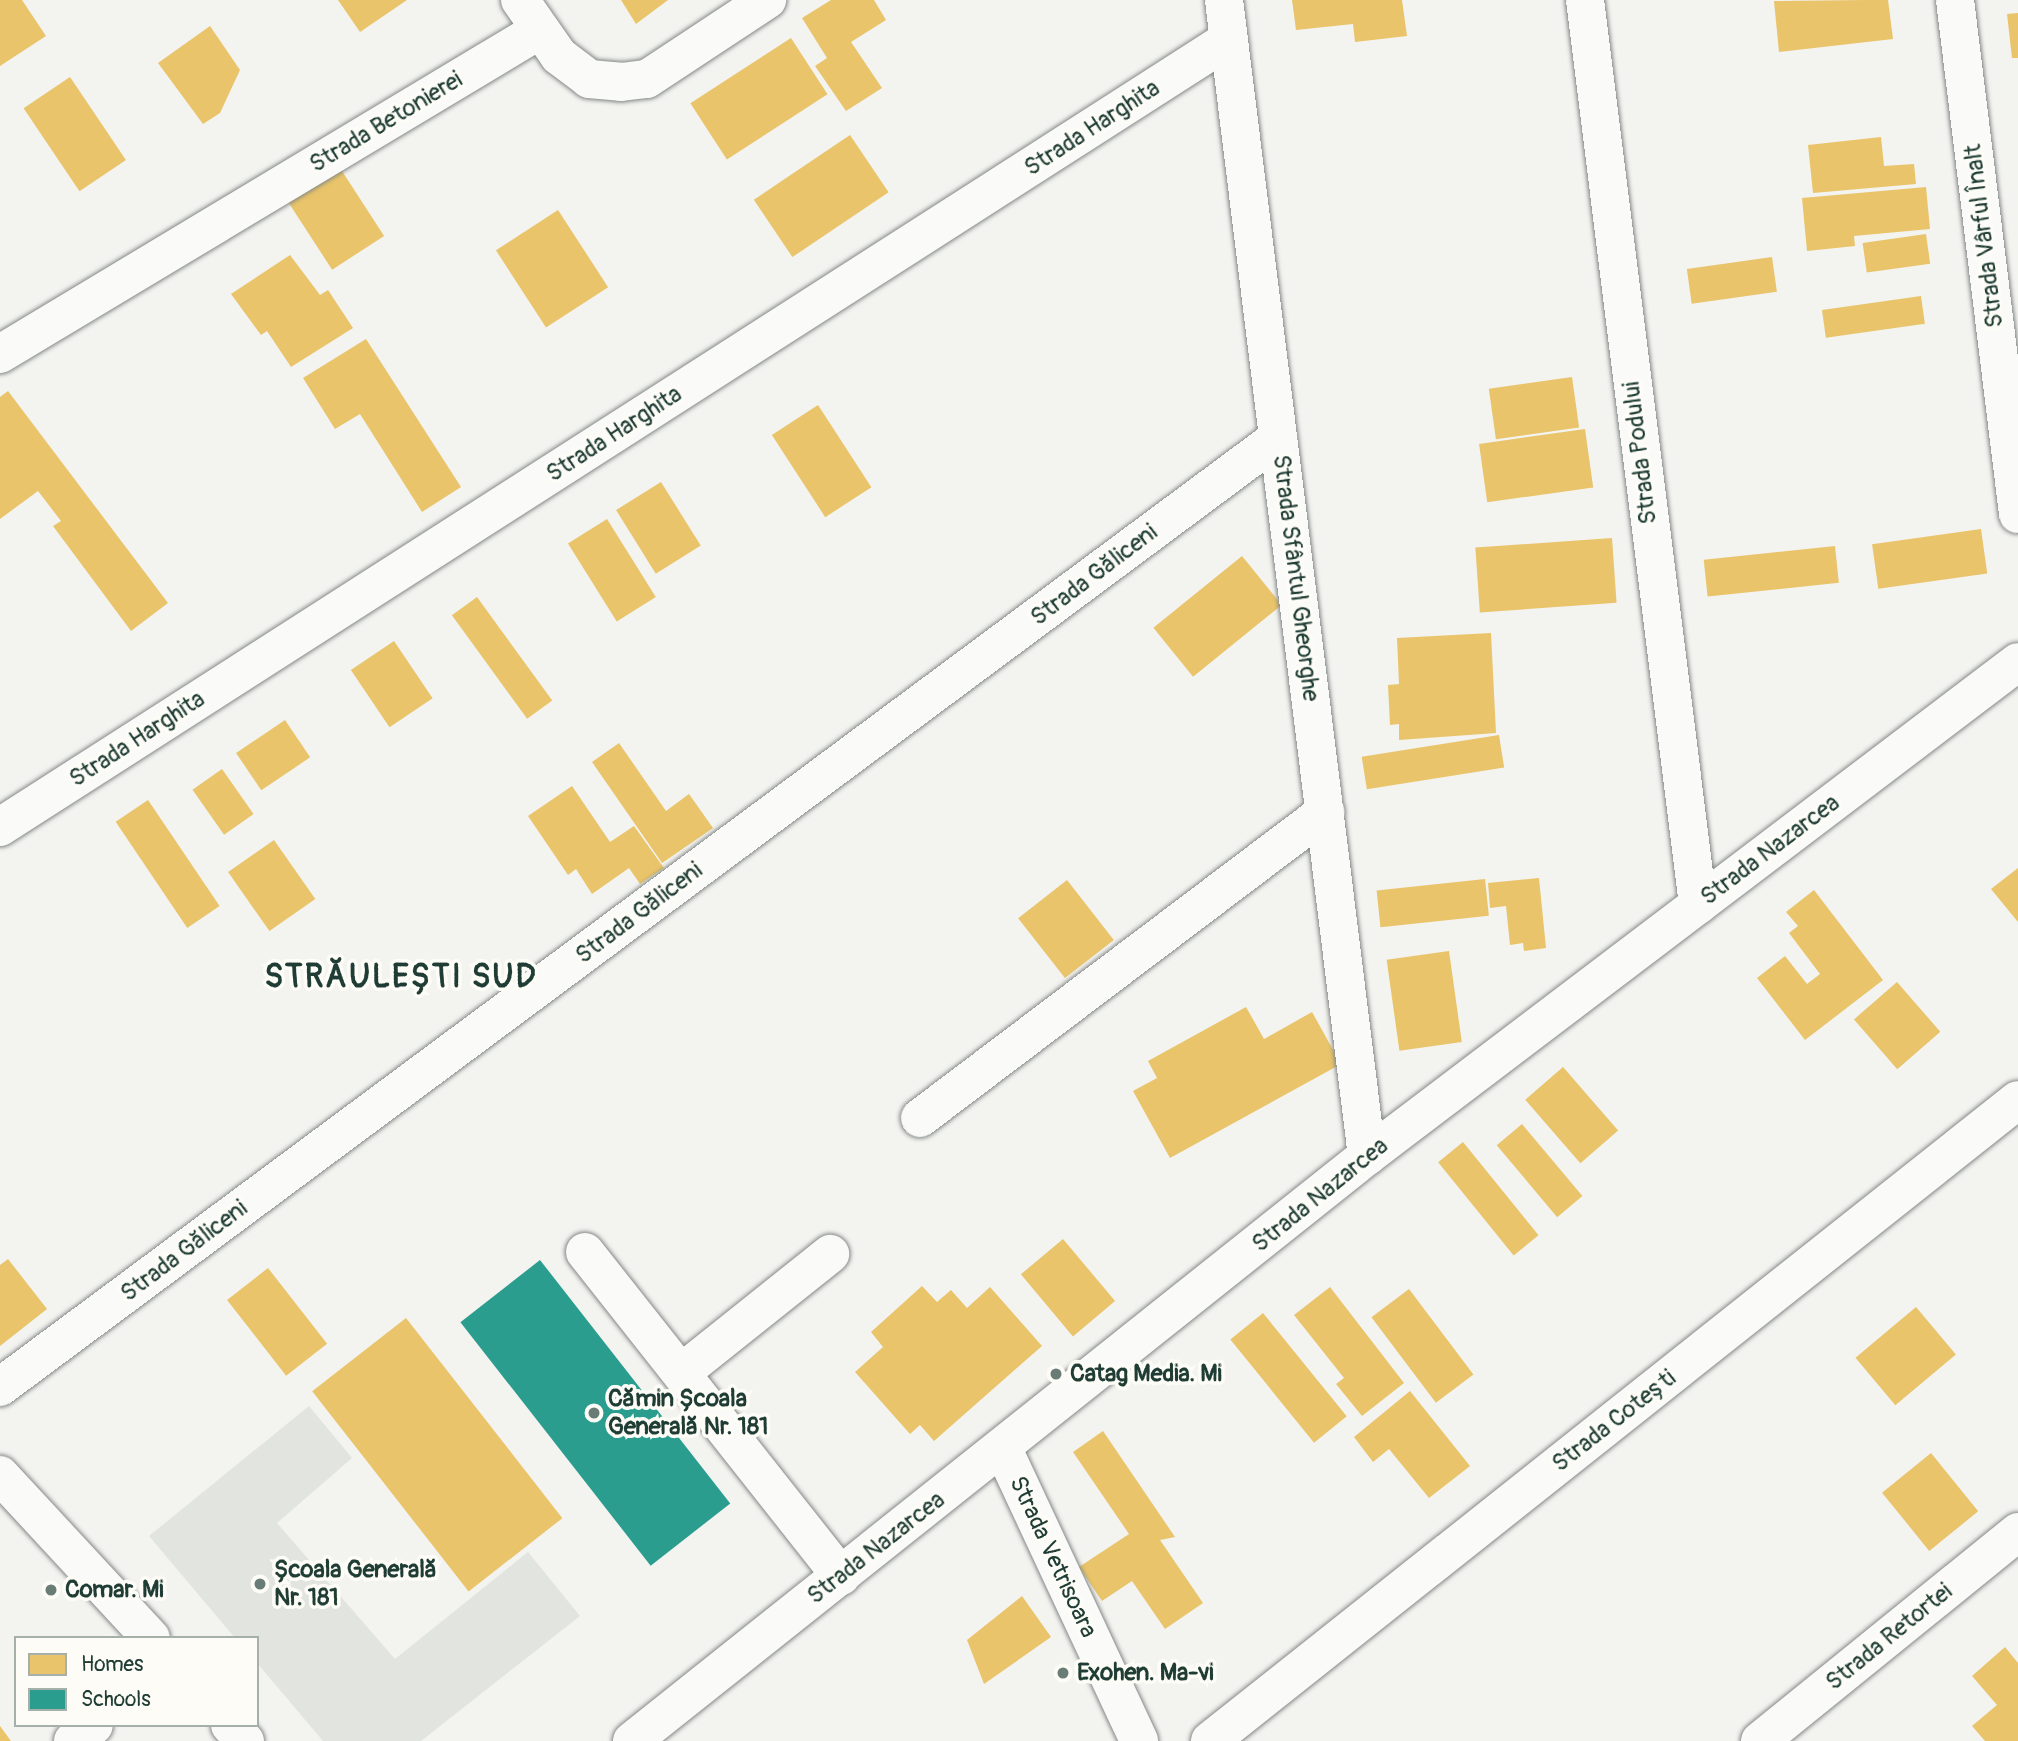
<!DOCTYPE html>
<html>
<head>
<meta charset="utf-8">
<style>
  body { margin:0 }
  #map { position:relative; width:2018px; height:1741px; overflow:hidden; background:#f3f3f0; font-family:Pangolin,sans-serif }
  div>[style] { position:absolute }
  .built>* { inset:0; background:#e2e4e0 }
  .homes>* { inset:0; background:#e9c46a; transform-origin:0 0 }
  .schools>* { inset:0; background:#2a9d8f; transform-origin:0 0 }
  .roads { filter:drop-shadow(0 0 2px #848986) drop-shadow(0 0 2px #848986) }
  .minor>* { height:38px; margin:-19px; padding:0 19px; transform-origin:19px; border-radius:19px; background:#fafaf8 }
  .dots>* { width:19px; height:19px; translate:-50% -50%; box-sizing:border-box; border:4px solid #fdfcf7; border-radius:50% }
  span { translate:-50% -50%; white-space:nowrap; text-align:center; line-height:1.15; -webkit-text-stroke:7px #fdfcf7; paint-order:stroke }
  .street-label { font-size:24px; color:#1f3d34 }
  .poi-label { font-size:24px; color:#1f3d34; font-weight:700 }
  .left { translate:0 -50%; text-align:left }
  .district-label { font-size:32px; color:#1f3d34; font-weight:700; letter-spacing:2px }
  .legend { position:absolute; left:14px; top:1636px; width:245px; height:91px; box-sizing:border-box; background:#fdfcf7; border:2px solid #a4b0a9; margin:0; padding:9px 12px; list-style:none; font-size:21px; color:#1f3d34 }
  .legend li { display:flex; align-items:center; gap:14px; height:35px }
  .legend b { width:35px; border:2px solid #a4b0a9 }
</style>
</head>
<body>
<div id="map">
  <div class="built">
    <div style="clip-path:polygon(309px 1406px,352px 1458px,277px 1523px,395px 1659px,528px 1552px,580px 1616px,421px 1741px,323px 1741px,257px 1663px,257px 1638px,235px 1638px,149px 1536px)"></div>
  </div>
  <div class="homes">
    <div style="clip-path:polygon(0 0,22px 0,46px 36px,0 66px)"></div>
    <div style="clip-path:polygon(338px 0,407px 0,360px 32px)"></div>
    <div style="clip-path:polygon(621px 0,668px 0,636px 24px)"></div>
    <div style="clip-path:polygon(831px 0,874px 0,886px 20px,851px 42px,882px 88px,846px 111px,815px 66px,827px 58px,802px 18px)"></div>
    <div style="clip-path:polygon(1292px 0,1402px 0,1407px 36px,1355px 42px,1353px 24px,1296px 30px)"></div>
    <div style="clip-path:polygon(1864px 0,1888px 0,1893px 39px,1779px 52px,1774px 1px)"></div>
    <div style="clip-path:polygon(2018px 13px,2018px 58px,2012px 58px,2007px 14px)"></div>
    <div style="clip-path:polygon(210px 26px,240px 70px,220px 113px,203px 124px,158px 63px)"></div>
    <div style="left:791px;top:38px;width:67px;height:120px;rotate:57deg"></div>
    <div style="left:70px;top:77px;width:100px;height:56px;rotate:56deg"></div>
    <div style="left:850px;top:135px;width:69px;height:116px;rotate:56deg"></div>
    <div style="clip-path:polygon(1881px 137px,1884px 166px,1914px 164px,1916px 184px,1813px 193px,1808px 145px)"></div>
    <div style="left:340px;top:168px;width:81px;height:62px;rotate:57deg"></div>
    <div style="clip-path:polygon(1926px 187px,1930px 229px,1854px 236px,1855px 246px,1807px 251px,1802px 198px)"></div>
    <div style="left:558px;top:210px;width:92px;height:74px;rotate:57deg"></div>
    <div style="left:1926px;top:234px;width:30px;height:64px;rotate:82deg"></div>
    <div style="clip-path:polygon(290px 255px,320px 295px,328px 290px,353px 328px,291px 367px,267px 331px,261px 335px,231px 294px)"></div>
    <div style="left:1772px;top:257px;width:35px;height:86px;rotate:82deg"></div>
    <div style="left:1921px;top:296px;width:28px;height:100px;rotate:82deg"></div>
    <div style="clip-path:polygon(366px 339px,461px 487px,422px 512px,360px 414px,335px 429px,303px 378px)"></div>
    <div style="left:1572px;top:377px;width:51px;height:84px;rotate:82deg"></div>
    <div style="clip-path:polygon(8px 391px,168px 603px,131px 631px,53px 526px,61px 521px,38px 491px,0 519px,0 397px)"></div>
    <div style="left:818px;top:405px;width:98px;height:55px;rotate:57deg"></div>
    <div style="left:1585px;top:429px;width:59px;height:107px;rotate:82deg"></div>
    <div style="left:661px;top:482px;width:75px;height:53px;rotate:58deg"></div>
    <div style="left:607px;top:519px;width:92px;height:46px;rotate:58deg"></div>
    <div style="left:1981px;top:529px;width:45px;height:110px;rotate:82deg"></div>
    <div style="left:1612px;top:538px;width:65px;height:137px;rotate:86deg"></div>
    <div style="left:1835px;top:546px;width:37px;height:132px;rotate:84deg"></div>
    <div style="left:1242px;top:556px;width:63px;height:114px;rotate:51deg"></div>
    <div style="left:477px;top:597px;width:128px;height:31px;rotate:54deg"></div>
    <div style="clip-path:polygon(1491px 633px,1496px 733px,1399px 740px,1399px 724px,1390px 725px,1388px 685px,1399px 684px,1397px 638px)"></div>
    <div style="left:394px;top:641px;width:69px;height:52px;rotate:56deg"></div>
    <div style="left:285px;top:720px;width:45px;height:59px;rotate:56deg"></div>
    <div style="left:1499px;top:735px;width:33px;height:139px;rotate:81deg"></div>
    <div style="clip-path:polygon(619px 743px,666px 811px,689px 794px,713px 828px,662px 863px,592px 762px)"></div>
    <div style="left:222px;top:769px;width:55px;height:36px;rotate:55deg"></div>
    <div style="clip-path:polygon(572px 786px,610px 842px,634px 826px,664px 868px,640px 884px,629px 868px,592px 894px,576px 869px,568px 875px,528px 816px)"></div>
    <div style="left:148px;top:800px;width:128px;height:39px;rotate:56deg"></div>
    <div style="left:274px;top:840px;width:72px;height:56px;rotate:55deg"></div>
    <div style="clip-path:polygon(2018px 868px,2018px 922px,1991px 889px)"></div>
    <div style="clip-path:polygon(1539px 878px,1546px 948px,1524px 951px,1523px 943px,1510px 945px,1506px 906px,1490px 908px,1488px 883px)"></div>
    <div style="left:1485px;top:879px;width:37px;height:109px;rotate:84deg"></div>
    <div style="left:1067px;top:880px;width:76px;height:62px;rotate:52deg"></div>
    <div style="clip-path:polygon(1814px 890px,1883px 980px,1805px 1040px,1757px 978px,1785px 956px,1807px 984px,1820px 974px,1789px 933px,1798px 926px,1786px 912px)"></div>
    <div style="left:1449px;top:951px;width:92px;height:63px;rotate:82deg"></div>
    <div style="left:1897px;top:982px;width:66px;height:57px;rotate:49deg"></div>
    <div style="clip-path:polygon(1246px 1007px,1264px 1039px,1312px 1012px,1341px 1064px,1170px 1158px,1133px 1091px,1157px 1078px,1148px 1061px)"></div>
    <div style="left:1563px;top:1067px;width:84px;height:50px;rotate:49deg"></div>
    <div style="left:1522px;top:1124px;width:94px;height:33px;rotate:50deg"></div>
    <div style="left:1463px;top:1142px;width:120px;height:32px;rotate:51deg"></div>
    <div style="left:1063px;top:1239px;width:81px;height:55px;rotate:50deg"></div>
    <div style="clip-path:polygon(8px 1259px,47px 1309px,0 1346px,0 1265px)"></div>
    <div style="left:268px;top:1268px;width:96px;height:52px;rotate:52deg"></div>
    <div style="clip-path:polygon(922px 1286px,937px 1302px,951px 1290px,967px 1308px,990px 1287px,1042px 1346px,934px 1441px,920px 1425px,910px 1434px,855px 1372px,883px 1347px,871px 1332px)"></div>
    <div style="clip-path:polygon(1330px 1287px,1404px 1383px,1362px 1416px,1336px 1384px,1344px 1378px,1294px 1315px)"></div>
    <div style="left:1409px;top:1289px;width:107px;height:47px;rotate:53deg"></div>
    <div style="left:1916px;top:1307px;width:62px;height:79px;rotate:50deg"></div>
    <div style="left:1263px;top:1313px;width:133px;height:42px;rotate:51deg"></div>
    <div style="left:406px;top:1318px;width:254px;height:119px;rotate:52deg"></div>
    <div style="clip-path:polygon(1410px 1391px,1470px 1466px,1429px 1498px,1389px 1449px,1373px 1462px,1354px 1437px)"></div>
    <div style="clip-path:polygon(1103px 1431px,1175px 1537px,1160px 1540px,1203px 1603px,1165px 1629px,1132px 1581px,1102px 1601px,1079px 1567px,1129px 1534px,1073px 1452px)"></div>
    <div style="left:1931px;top:1453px;width:75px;height:63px;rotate:51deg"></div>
    <div style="clip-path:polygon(1022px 1596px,1051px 1637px,984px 1684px,967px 1640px)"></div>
    <div style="clip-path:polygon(2005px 1647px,2018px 1663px,2018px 1741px,1985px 1741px,1972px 1726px,1997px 1705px,1972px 1676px)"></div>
    <div style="clip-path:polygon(0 1726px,11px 1741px,0 1741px)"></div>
  </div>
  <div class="schools">
    <div style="left:540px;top:1260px;width:309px;height:101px;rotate:52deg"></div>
  </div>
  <div class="roads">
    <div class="minor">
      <div style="left:520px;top:0;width:68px;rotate:55.1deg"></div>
      <div style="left:559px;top:56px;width:38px;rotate:37deg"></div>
      <div style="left:589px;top:79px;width:32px;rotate:5deg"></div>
      <div style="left:621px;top:82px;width:26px;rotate:-7deg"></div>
      <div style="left:647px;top:79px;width:144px;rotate:-33.4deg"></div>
      <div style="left:1224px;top:0;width:1165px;rotate:82.95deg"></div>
      <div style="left:1585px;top:0;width:912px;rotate:82.88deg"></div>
      <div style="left:1955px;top:0;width:518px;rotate:83.01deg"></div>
      <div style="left:0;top:354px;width:628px;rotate:-30.98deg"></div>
      <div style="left:0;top:827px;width:1459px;rotate:-32.65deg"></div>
      <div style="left:920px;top:1118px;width:508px;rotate:-37.07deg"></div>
      <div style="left:585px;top:1252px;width:413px;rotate:51.7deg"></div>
      <div style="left:681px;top:1373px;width:191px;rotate:-38.6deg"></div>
      <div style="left:0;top:1387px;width:1592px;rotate:-36.6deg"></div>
      <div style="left:1003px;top:1449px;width:322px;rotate:65deg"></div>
      <div style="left:0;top:1475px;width:222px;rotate:47.2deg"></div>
      <div style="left:230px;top:1725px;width:22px;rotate:47deg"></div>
      <div style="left:73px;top:1741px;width:26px;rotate:-37deg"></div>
      <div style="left:632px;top:1741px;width:939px;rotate:-38.52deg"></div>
      <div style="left:1367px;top:1156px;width:817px;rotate:-37.19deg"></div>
      <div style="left:1210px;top:1741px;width:1031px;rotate:-38.43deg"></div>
      <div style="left:1760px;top:1741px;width:332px;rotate:-39deg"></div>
    </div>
  </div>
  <div class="dots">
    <div style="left:1056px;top:1374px;background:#697d76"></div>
    <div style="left:594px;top:1413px;background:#697d76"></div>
    <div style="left:260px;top:1584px;background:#697d76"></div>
    <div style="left:51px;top:1590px;background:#697d76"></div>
    <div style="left:1063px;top:1673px;background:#697d76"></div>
  </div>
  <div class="street-label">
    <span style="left:386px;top:122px;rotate:-31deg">Strada Betonierei</span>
    <span style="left:1092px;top:128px;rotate:-33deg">Strada Harghita</span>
    <span style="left:1984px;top:236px;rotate:-97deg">Strada Vârful Înalt</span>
    <span style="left:614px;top:434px;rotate:-33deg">Strada Harghita</span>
    <span style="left:1640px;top:453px;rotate:-97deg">Strada Podului</span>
    <span style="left:1094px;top:575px;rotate:-37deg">Strada Găliceni</span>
    <span style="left:1296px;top:578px;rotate:83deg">Strada Sfântul Gheorghe</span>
    <span style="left:137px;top:739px;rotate:-33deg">Strada Harghita</span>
    <span style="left:1770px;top:850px;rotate:-37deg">Strada Nazarcea</span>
    <span style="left:639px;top:913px;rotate:-37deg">Strada Găliceni</span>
    <span style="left:1320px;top:1195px;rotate:-39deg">Strada Nazarcea</span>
    <span style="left:184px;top:1251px;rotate:-37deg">Strada Găliceni</span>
    <span style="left:1614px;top:1421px;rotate:-38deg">Strada Cotești</span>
    <span style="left:876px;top:1548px;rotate:-38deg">Strada Nazarcea</span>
    <span style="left:1053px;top:1557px;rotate:65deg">Strada Vetrisoara</span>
    <span style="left:1889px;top:1637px;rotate:-39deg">Strada Retortei</span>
  </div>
  <div class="poi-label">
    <span class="left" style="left:1070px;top:1374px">Catag Media. Mi</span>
    <span class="left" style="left:608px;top:1413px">Cămin Școala<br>Generală Nr. 181</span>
    <span class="left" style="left:274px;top:1584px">Școala Generală<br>Nr. 181</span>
    <span class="left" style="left:65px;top:1590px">Comar. Mi</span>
    <span class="left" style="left:1077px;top:1673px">Exohen. Ma-vi</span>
  </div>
  <div class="district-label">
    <span style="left:401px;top:977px">STRĂULEȘTI SUD</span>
  </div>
  <ul class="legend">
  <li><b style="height:19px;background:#e9c46a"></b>Homes</li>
  <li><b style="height:19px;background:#2a9d8f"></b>Schools</li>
  </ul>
</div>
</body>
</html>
